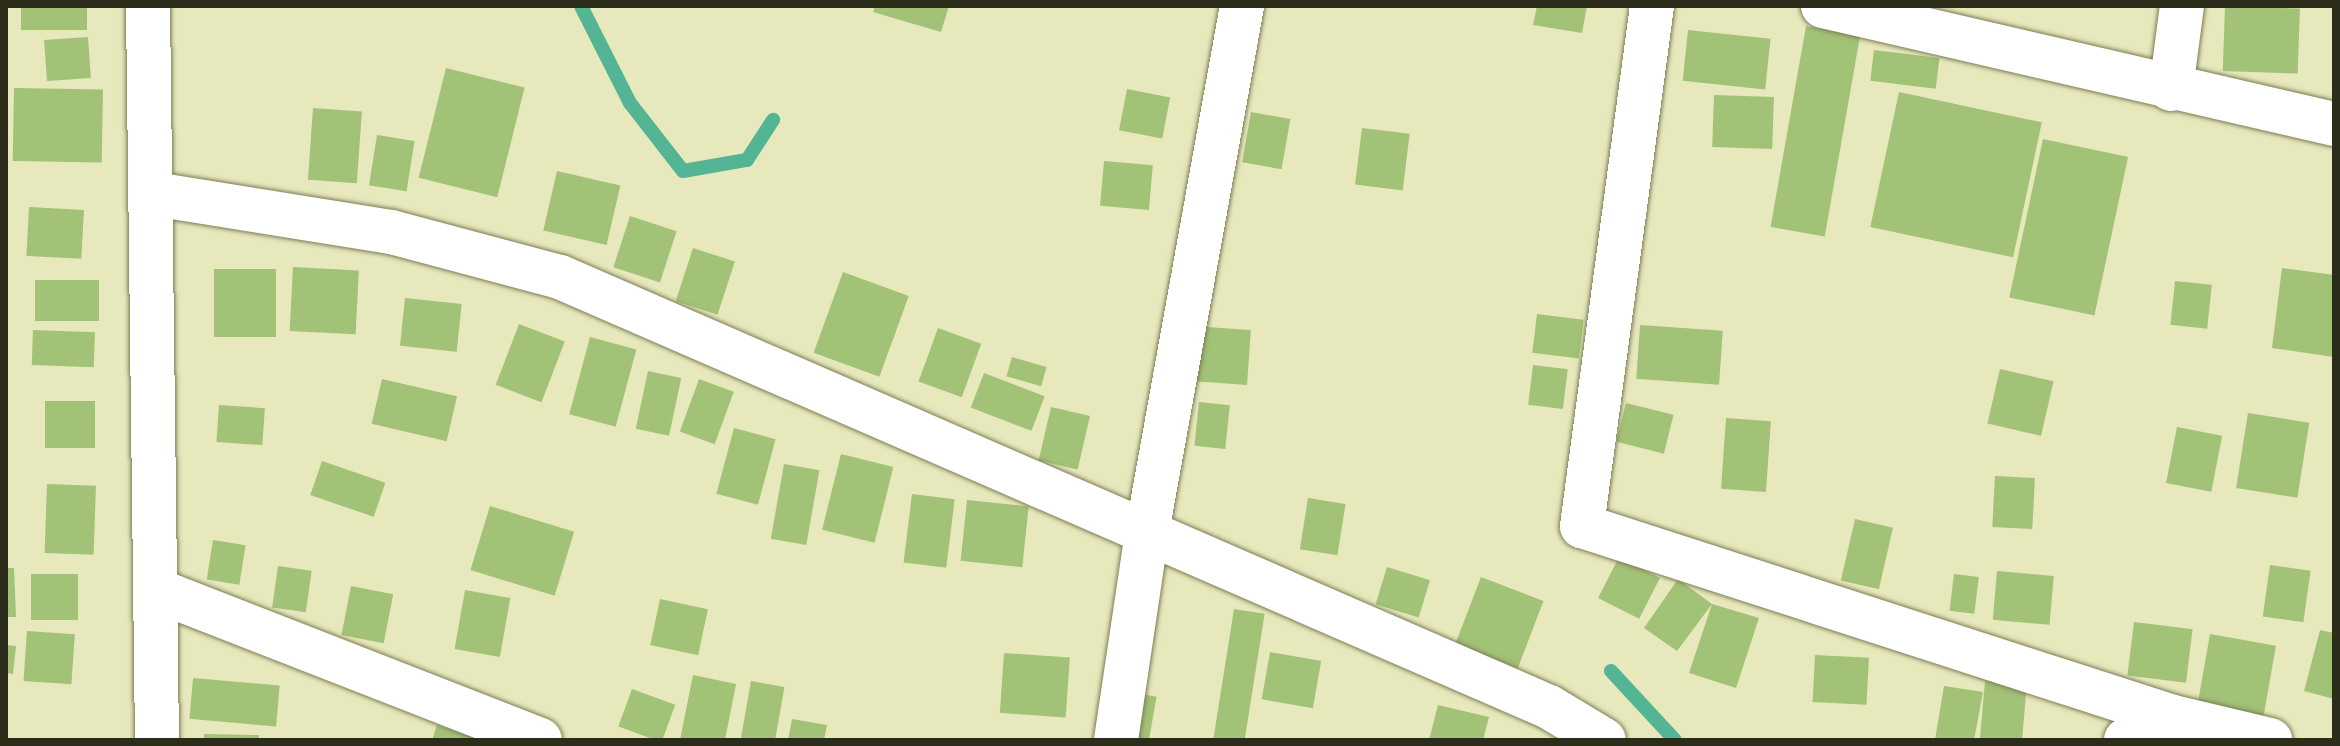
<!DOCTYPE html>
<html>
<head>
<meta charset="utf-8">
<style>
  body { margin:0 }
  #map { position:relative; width:2340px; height:746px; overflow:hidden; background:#e8e8bd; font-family:"PT Sans",sans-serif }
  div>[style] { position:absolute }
  .stream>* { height:14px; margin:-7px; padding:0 7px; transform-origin:7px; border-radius:7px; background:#53b593 }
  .building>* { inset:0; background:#a2c277; transform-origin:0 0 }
  .roads { filter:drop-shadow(0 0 2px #7d7d55) drop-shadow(0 0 2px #7d7d55) }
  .minor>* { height:44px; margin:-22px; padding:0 22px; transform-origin:22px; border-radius:22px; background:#fff }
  span { translate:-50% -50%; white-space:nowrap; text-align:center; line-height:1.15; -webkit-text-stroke:6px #f6f6ca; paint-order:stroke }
  .frame { position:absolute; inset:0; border:8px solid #2c2c1b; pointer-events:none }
</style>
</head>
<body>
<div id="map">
  <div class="stream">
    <div style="left:581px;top:6px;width:109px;rotate:63.2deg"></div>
    <div style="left:630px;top:103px;width:86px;rotate:52.1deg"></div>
    <div style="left:683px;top:171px;width:65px;rotate:-9.8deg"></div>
    <div style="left:747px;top:160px;width:48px;rotate:-57deg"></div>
    <div style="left:1611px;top:671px;width:94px;rotate:47.2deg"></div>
  </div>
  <div class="building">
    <div style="left:21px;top:6px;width:66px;height:24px"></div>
    <div style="clip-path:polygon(875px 6px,949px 6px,941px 32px,873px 12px)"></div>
    <div style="clip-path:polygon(1537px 6px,1587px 6px,1582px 33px,1533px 25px)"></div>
    <div style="left:2225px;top:6px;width:75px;height:65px;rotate:2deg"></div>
    <div style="left:1806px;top:26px;width:55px;height:204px;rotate:10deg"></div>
    <div style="left:1688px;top:30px;width:83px;height:51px;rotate:6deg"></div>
    <div style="left:88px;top:37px;width:41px;height:44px;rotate:86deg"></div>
    <div style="left:1874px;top:50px;width:66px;height:31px;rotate:7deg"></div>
    <div style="left:446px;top:68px;width:81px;height:113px;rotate:14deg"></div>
    <div style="left:14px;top:88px;width:89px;height:73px;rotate:1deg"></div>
    <div style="left:1127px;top:89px;width:44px;height:42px;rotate:11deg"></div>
    <div style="left:1899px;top:92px;width:146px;height:138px;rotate:12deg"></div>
    <div style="left:1714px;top:95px;width:60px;height:52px;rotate:2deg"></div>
    <div style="left:313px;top:108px;width:49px;height:72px;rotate:4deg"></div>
    <div style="left:1251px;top:112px;width:40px;height:51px;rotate:10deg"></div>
    <div style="left:1362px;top:128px;width:48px;height:57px;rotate:7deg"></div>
    <div style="left:377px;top:135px;width:38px;height:51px;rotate:9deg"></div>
    <div style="left:2043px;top:139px;width:87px;height:162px;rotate:12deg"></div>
    <div style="left:1104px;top:161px;width:49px;height:45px;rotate:5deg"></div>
    <div style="left:557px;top:171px;width:65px;height:61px;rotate:13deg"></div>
    <div style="left:29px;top:207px;width:55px;height:49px;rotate:3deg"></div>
    <div style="left:630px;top:216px;width:49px;height:54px;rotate:18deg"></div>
    <div style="left:693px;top:248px;width:44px;height:56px;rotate:18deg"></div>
    <div style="left:293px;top:267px;width:66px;height:64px;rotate:3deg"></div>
    <div style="clip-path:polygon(2282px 268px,2334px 275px,2334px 357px,2272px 348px)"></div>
    <div style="left:214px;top:269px;width:62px;height:68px"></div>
    <div style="left:843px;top:272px;width:70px;height:86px;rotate:20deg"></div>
    <div style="left:35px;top:280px;width:64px;height:41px"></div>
    <div style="left:2175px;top:281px;width:37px;height:44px;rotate:6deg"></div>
    <div style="left:405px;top:298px;width:57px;height:48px;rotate:6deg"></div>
    <div style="left:1537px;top:314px;width:47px;height:39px;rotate:7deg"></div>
    <div style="left:519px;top:324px;width:49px;height:65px;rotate:21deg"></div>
    <div style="left:1640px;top:325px;width:83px;height:54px;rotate:4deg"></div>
    <div style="left:1192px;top:326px;width:59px;height:55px;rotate:4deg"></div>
    <div style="left:938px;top:328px;width:46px;height:57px;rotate:20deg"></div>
    <div style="left:33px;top:330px;width:62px;height:35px;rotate:2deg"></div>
    <div style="left:590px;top:337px;width:48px;height:80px;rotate:15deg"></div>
    <div style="left:1012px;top:357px;width:36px;height:20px;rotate:16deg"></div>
    <div style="left:1533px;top:365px;width:35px;height:40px;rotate:7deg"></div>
    <div style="left:2000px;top:369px;width:55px;height:56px;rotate:13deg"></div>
    <div style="left:648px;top:371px;width:34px;height:59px;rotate:12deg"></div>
    <div style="left:984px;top:373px;width:65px;height:37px;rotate:21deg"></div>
    <div style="left:382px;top:379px;width:77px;height:46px;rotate:13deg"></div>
    <div style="left:699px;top:379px;width:37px;height:56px;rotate:20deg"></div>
    <div style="left:45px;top:401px;width:50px;height:47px"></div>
    <div style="left:1199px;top:402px;width:31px;height:44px;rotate:6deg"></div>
    <div style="left:1626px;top:403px;width:49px;height:40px;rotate:14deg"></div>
    <div style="left:219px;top:405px;width:46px;height:37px;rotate:4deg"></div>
    <div style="left:1051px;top:407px;width:40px;height:55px;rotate:13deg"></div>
    <div style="left:2248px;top:413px;width:62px;height:76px;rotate:9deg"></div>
    <div style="left:1726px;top:418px;width:45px;height:71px;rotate:4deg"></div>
    <div style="left:2177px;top:427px;width:46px;height:57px;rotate:11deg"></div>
    <div style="left:734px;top:428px;width:43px;height:68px;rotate:15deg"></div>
    <div style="left:841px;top:454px;width:54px;height:78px;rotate:14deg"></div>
    <div style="left:322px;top:461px;width:67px;height:36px;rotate:19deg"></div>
    <div style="left:784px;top:464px;width:36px;height:76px;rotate:10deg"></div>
    <div style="left:1995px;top:476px;width:40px;height:51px;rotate:3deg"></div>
    <div style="left:47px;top:484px;width:49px;height:69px;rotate:2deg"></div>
    <div style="left:912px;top:494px;width:43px;height:69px;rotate:7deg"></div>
    <div style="left:1308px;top:498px;width:38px;height:52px;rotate:9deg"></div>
    <div style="left:967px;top:500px;width:62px;height:61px;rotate:6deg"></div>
    <div style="left:490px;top:506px;width:88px;height:67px;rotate:17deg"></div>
    <div style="left:1855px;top:519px;width:39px;height:63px;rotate:13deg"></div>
    <div style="left:213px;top:540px;width:33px;height:40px;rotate:9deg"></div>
    <div style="left:1619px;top:557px;width:46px;height:46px;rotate:27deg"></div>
    <div style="left:2270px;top:565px;width:41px;height:52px;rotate:8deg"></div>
    <div style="left:278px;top:566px;width:34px;height:42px;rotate:8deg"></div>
    <div style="left:1387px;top:567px;width:45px;height:39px;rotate:17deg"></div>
    <div style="clip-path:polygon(6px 568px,14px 568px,16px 617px,6px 617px)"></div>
    <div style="left:1997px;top:571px;width:57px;height:49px;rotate:5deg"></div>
    <div style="left:31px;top:574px;width:47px;height:46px"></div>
    <div style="left:1954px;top:574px;width:25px;height:37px;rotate:7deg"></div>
    <div style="left:1481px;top:577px;width:67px;height:72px;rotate:21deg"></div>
    <div style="clip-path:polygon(1678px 579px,1712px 604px,1759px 618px,1736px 688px,1689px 673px,1712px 604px,1677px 651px,1644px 628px)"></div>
    <div style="left:351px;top:586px;width:43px;height:50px;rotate:11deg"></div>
    <div style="left:465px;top:590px;width:46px;height:60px;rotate:10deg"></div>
    <div style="left:660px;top:599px;width:49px;height:47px;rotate:12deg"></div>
    <div style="left:1234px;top:609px;width:31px;height:133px;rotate:9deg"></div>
    <div style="left:2134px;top:622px;width:59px;height:54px;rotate:7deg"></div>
    <div style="clip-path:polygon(2320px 630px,2334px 633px,2334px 699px,2304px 691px)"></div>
    <div style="left:27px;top:631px;width:48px;height:50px;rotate:4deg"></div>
    <div style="left:2210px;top:634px;width:67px;height:73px;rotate:10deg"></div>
    <div style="clip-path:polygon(6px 645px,16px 646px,13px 674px,6px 673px)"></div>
    <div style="left:1270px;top:652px;width:52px;height:48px;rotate:10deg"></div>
    <div style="left:1004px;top:653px;width:66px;height:60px;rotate:4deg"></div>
    <div style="left:1815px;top:655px;width:54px;height:47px;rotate:3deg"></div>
    <div style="clip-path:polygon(693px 675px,736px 684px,725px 740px,680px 740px)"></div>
    <div style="left:193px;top:678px;width:87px;height:41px;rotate:5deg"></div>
    <div style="left:751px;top:681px;width:34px;height:60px;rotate:10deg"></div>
    <div style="left:1985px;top:681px;width:42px;height:59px;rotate:5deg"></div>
    <div style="clip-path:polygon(1944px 686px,1983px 692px,1974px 740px,1935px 740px)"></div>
    <div style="left:632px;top:689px;width:46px;height:40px;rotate:20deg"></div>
    <div style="left:1130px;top:692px;width:27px;height:49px;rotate:10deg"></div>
    <div style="clip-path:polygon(1438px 705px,1489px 717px,1483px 740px,1429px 740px)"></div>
    <div style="clip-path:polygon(792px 719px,827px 725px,824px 740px,788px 740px)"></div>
    <div style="clip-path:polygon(437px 725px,480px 739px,480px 740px,432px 740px)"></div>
    <div style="clip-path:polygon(204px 734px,259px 735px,259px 740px,204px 740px)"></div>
  </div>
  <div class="roads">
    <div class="minor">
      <div style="left:148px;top:6px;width:734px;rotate:89.3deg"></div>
      <div style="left:1652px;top:6px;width:525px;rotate:97.67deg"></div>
      <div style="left:1582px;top:526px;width:621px;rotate:17.91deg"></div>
      <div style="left:1823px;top:6px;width:524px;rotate:13deg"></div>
      <div style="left:2171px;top:89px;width:84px;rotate:-82.5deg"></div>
      <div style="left:154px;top:194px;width:240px;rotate:9.1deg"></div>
      <div style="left:391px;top:232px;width:175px;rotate:14.9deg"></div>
      <div style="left:560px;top:277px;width:1078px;rotate:23.5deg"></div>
      <div style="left:1549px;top:707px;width:64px;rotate:31deg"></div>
      <div style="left:156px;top:590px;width:412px;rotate:21.3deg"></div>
      <div style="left:1116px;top:740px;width:210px;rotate:-81.5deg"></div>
      <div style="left:1147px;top:532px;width:535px;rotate:-79.76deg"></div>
      <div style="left:2126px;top:740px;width:52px;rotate:-26.1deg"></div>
      <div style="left:2173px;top:717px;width:100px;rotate:13.3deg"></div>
    </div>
  </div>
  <div class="frame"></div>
</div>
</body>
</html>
